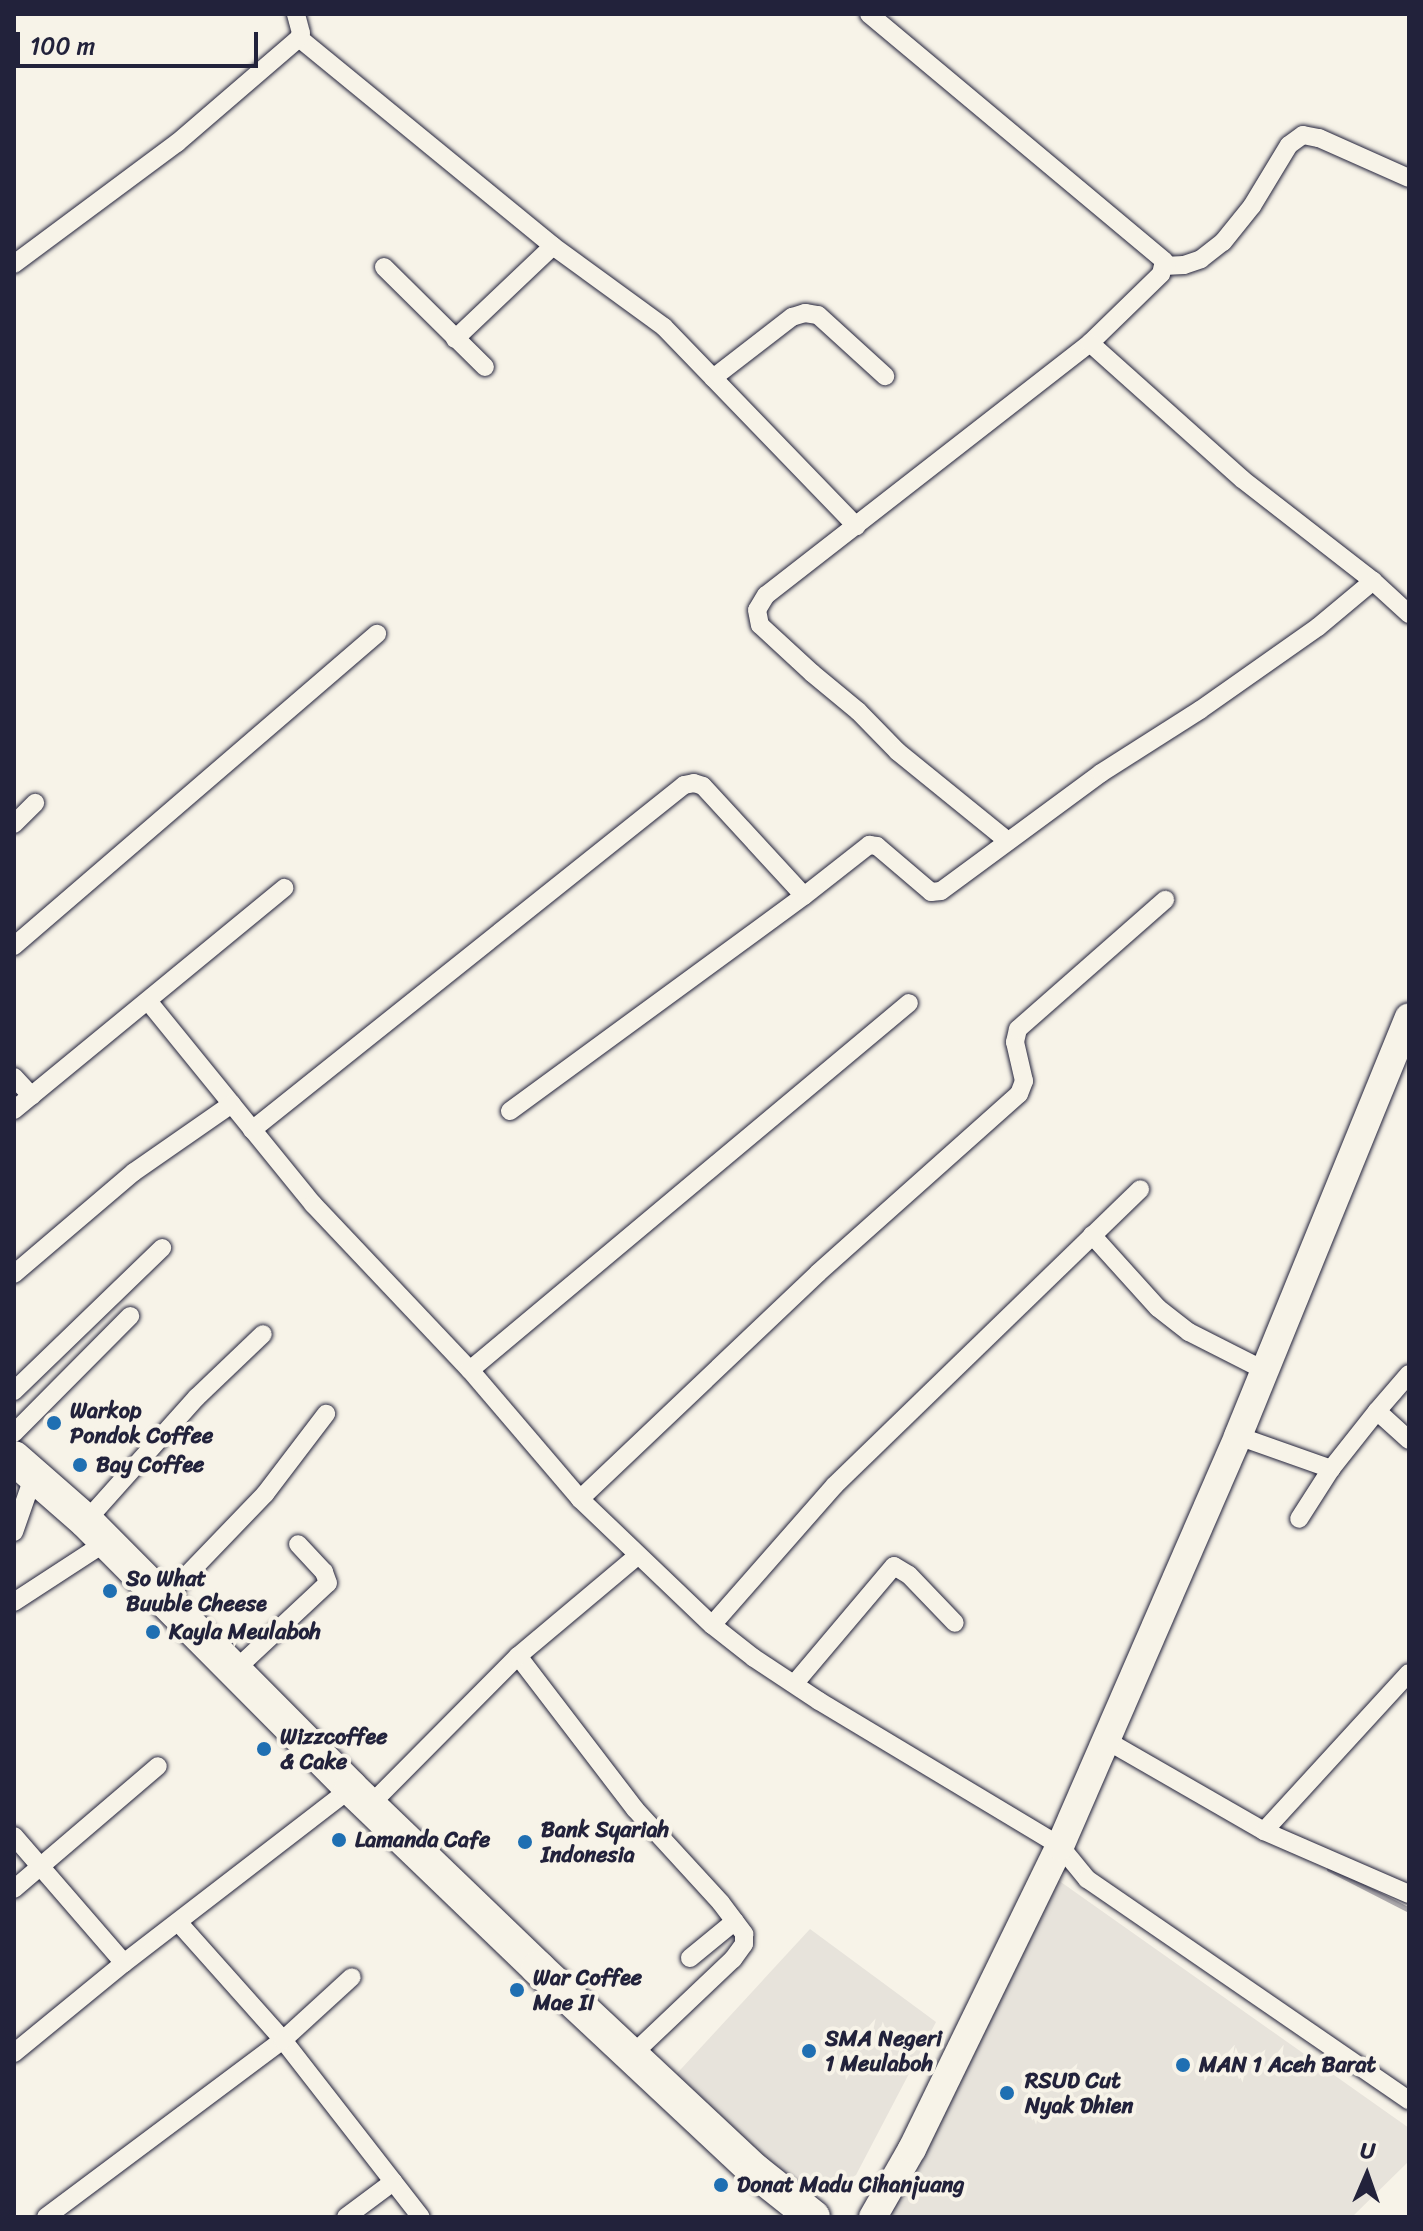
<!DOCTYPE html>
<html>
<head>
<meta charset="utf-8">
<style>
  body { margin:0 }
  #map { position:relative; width:1423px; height:2231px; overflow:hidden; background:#f7f3e8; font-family:Sriracha,sans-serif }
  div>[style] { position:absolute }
  .built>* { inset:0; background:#e7e3db }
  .stream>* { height:5px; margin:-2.5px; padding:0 2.5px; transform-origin:2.5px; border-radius:2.5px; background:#aeabad }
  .roads { filter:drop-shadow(0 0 2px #22223b) drop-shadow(0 0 2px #22223b) }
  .street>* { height:18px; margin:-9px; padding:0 9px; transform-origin:9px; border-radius:9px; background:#f7f3e8 }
  .primary>* { height:28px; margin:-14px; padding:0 14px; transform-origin:14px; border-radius:14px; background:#f7f3e8 }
  .highway>* { height:34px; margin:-17px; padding:0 17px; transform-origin:17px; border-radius:17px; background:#f7f3e8 }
  .dots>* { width:22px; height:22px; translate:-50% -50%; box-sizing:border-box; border:4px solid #f7f3e8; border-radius:50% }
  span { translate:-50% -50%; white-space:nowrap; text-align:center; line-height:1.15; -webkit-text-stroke:8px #f7f3e8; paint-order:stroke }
  .poi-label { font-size:22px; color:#22223b; font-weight:700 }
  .left { translate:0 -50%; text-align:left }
  .frame { position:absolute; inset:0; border:16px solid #22223b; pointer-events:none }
  .north { position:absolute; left:1327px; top:2135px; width:80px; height:80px; -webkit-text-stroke:6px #f7f3e8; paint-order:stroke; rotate:2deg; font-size:22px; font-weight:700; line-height:32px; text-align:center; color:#22223b }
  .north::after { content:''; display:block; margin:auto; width:28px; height:36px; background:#22223b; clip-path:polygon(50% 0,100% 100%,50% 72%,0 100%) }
  .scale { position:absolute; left:16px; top:32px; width:242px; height:36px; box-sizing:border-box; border:4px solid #22223b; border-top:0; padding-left:10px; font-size:24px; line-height:28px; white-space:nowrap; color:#22223b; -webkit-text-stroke:6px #f7f3e8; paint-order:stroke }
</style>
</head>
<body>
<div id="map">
  <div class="built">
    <div style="clip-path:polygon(1051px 1875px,1409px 2128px,1409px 2161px,1352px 2217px,891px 2217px,896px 2184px)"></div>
    <div style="clip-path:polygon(810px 1929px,936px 2022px,856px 2175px,830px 2190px,788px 2192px,670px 2081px)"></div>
  </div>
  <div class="stream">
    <div style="left:1329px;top:1869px;width:90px;rotate:27.1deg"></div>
  </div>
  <div class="roads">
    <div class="street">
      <div style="left:869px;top:14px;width:385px;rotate:39.9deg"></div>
      <div style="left:1164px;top:261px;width:13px;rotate:103deg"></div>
      <div style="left:1161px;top:274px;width:99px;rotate:135.8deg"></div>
      <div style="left:1090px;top:343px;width:410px;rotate:142.1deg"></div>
      <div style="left:766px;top:595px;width:17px;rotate:121deg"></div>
      <div style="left:757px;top:610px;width:15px;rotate:79deg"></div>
      <div style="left:760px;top:625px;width:71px;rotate:42.7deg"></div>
      <div style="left:812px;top:673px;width:60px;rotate:39.6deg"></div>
      <div style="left:858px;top:711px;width:57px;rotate:45.7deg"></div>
      <div style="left:898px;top:752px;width:141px;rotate:39deg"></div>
      <div style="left:299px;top:38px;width:328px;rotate:39.3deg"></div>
      <div style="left:553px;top:246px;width:137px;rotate:36.1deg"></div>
      <div style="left:664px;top:327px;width:277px;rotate:46deg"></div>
      <div style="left:14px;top:264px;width:203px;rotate:-36.6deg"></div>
      <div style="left:177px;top:143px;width:161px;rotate:-40.7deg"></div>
      <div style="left:299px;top:38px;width:5px;rotate:-68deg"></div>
      <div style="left:301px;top:33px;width:20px;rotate:-105deg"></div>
      <div style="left:1164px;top:266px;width:20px;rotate:-3deg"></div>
      <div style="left:1184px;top:265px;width:18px;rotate:-19deg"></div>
      <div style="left:1201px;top:259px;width:28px;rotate:-38deg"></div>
      <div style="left:1223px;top:242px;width:46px;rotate:-51.1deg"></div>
      <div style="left:1252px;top:206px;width:71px;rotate:-58.8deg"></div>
      <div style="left:1289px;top:145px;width:17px;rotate:-36deg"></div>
      <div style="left:1303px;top:135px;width:16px;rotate:11deg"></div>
      <div style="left:1319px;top:138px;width:98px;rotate:24deg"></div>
      <div style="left:384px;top:267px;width:142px;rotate:44.7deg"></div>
      <div style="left:455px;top:339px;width:135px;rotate:-43.5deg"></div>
      <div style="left:1090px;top:343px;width:204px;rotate:41.8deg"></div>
      <div style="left:1242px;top:479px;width:166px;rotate:37.9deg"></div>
      <div style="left:1373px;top:581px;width:49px;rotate:42.5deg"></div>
      <div style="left:713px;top:378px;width:100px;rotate:-37.7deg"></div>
      <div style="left:792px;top:317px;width:14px;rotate:-17deg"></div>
      <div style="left:805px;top:313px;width:13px;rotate:9deg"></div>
      <div style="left:818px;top:315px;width:91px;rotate:42.3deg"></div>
      <div style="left:14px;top:824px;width:30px;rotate:-45deg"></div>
      <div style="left:14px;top:946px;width:479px;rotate:-40.7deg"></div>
      <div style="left:148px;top:1001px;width:262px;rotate:50.9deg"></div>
      <div style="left:313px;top:1204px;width:228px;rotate:46.6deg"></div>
      <div style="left:470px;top:1370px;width:170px;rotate:49.5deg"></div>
      <div style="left:580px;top:1499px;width:182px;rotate:43.7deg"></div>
      <div style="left:712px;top:1625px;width:53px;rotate:38.2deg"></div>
      <div style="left:754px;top:1658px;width:78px;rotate:33.5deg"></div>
      <div style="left:819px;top:1701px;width:281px;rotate:31deg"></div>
      <div style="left:1060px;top:1846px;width:43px;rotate:50.7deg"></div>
      <div style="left:1087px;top:1879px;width:391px;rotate:34.5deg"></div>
      <div style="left:14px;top:1077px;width:26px;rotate:47deg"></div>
      <div style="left:14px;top:1110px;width:350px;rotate:-39.4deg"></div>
      <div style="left:510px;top:1111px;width:364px;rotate:-36.2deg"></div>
      <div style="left:252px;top:1130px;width:553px;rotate:-38.61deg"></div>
      <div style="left:684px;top:785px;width:10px;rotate:-11deg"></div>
      <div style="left:694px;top:783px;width:9px;rotate:18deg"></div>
      <div style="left:703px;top:786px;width:149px;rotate:47.4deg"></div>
      <div style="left:804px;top:896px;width:83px;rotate:-38.1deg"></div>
      <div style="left:869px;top:845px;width:8px;rotate:7deg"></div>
      <div style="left:877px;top:846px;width:71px;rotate:40.4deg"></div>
      <div style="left:931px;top:892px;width:10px;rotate:-6deg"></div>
      <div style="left:941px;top:891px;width:199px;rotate:-36.4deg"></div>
      <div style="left:1101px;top:773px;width:117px;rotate:-32.5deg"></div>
      <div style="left:1200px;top:710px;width:144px;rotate:-35.1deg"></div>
      <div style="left:1318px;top:627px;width:72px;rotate:-39.9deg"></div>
      <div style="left:1092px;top:1235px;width:98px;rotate:47.9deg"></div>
      <div style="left:1158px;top:1308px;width:39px;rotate:38deg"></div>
      <div style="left:1189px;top:1332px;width:82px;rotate:26.9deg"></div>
      <div style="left:14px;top:1274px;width:157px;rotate:-40.4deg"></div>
      <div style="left:134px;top:1172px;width:119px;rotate:-34.8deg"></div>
      <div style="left:470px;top:1370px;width:572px;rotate:-39.9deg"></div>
      <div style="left:1409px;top:1374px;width:49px;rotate:130.9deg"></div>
      <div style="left:1377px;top:1411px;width:43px;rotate:42.2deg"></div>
      <div style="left:14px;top:1391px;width:206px;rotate:-44deg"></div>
      <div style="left:14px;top:1433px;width:165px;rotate:-45.2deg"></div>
      <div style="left:1238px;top:1436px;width:99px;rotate:19.5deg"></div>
      <div style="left:1331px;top:1469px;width:59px;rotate:122.6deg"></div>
      <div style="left:1331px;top:1469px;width:74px;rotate:-51.6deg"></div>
      <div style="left:580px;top:1499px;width:328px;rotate:-43.5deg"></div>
      <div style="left:818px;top:1273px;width:269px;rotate:-41.7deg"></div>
      <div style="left:1019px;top:1094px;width:14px;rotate:-69deg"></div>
      <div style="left:1024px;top:1081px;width:40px;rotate:-103deg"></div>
      <div style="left:1015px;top:1042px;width:13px;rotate:-77deg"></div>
      <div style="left:1018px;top:1029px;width:196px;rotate:-41.3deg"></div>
      <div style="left:86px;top:1521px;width:166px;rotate:-48.2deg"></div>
      <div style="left:197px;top:1397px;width:91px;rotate:-43.7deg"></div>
      <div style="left:14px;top:1532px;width:60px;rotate:-70.7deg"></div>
      <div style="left:164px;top:1599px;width:146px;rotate:-46.1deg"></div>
      <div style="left:265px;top:1494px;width:101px;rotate:-52.7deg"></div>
      <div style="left:14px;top:1602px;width:110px;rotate:-33.1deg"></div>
      <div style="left:712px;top:1625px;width:186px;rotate:-48.7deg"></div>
      <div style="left:835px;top:1485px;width:425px;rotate:-44.1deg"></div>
      <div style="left:518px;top:1656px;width:193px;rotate:52.6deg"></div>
      <div style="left:635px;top:1809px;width:127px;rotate:47.5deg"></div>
      <div style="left:721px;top:1903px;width:39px;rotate:53deg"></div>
      <div style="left:744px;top:1934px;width:10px;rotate:90deg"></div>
      <div style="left:744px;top:1944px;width:19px;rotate:126deg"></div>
      <div style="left:733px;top:1959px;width:138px;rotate:136.5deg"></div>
      <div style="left:235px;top:1670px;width:127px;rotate:-43.1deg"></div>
      <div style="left:328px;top:1583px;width:12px;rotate:-110deg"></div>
      <div style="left:324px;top:1572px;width:38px;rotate:-133deg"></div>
      <div style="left:795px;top:1683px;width:153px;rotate:-49.8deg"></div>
      <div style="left:894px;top:1566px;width:17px;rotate:31deg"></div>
      <div style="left:909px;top:1575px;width:66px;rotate:46.2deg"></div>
      <div style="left:1104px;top:1739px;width:185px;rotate:29.9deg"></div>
      <div style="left:1264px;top:1831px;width:158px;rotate:23.5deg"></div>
      <div style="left:369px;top:1806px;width:211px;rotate:-45.2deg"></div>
      <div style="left:518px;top:1656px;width:155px;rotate:-40deg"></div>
      <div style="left:1264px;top:1831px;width:214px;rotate:-47.5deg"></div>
      <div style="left:14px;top:1836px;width:168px;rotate:49.1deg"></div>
      <div style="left:14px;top:1889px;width:189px;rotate:-40.5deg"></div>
      <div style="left:178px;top:1922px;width:158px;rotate:48.3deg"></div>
      <div style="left:283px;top:2040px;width:224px;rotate:52.1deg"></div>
      <div style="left:690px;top:1958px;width:58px;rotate:-39.4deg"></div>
      <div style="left:14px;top:2053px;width:142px;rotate:-39.3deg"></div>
      <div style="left:124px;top:1963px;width:287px;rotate:-37.6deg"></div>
      <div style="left:46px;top:2217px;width:296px;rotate:-36.8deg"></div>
      <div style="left:283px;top:2040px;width:93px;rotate:-42.4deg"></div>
      <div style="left:346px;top:2217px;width:59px;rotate:-36.7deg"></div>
    </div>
    <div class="primary">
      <div style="left:873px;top:2217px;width:78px;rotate:-60.2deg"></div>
      <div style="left:912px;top:2149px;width:337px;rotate:-64deg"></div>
      <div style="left:1060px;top:1846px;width:447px;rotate:-66.5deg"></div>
      <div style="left:1238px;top:1436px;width:452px;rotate:-67.8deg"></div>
    </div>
    <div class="highway">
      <div style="left:14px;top:1458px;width:96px;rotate:41.2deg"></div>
      <div style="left:86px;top:1521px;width:376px;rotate:45.2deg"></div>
      <div style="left:351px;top:1788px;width:260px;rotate:43.9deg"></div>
      <div style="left:538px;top:1968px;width:297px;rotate:43.1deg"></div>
      <div style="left:755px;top:2171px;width:74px;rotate:38.4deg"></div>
    </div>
  </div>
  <div class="dots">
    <div style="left:54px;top:1423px;background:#1f6fb2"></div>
    <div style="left:80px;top:1465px;background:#1f6fb2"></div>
    <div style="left:110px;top:1591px;background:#1f6fb2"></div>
    <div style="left:153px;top:1632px;background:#1f6fb2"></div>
    <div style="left:264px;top:1749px;background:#1f6fb2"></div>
    <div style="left:339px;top:1840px;background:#1f6fb2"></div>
    <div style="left:525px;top:1842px;background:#1f6fb2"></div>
    <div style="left:517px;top:1990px;background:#1f6fb2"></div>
    <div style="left:809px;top:2051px;background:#1f6fb2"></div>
    <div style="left:1183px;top:2065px;background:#1f6fb2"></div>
    <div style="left:1007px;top:2093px;background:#1f6fb2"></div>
    <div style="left:721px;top:2185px;background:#1f6fb2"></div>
  </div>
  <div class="poi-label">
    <span class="left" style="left:70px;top:1423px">Warkop<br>Pondok Coffee</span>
    <span class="left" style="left:96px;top:1465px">Bay Coffee</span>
    <span class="left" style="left:126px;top:1591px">So What<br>Buuble Cheese</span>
    <span class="left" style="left:169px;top:1632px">Kayla Meulaboh</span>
    <span class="left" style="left:280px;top:1749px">Wizzcoffee<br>&amp; Cake</span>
    <span class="left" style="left:541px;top:1842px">Bank Syariah<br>Indonesia</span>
    <span class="left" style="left:355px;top:1840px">Lamanda Cafe</span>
    <span class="left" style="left:533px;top:1990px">War Coffee<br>Mae II</span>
    <span class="left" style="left:825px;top:2051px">SMA Negeri<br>1 Meulaboh</span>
    <span class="left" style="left:1199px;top:2065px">MAN 1 Aceh Barat</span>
    <span class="left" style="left:1025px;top:2093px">RSUD Cut<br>Nyak Dhien</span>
    <span class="left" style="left:737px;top:2185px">Donat Madu Cihanjuang</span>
  </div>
  <div class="frame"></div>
  <div class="north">U</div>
  <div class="scale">100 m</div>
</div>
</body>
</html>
